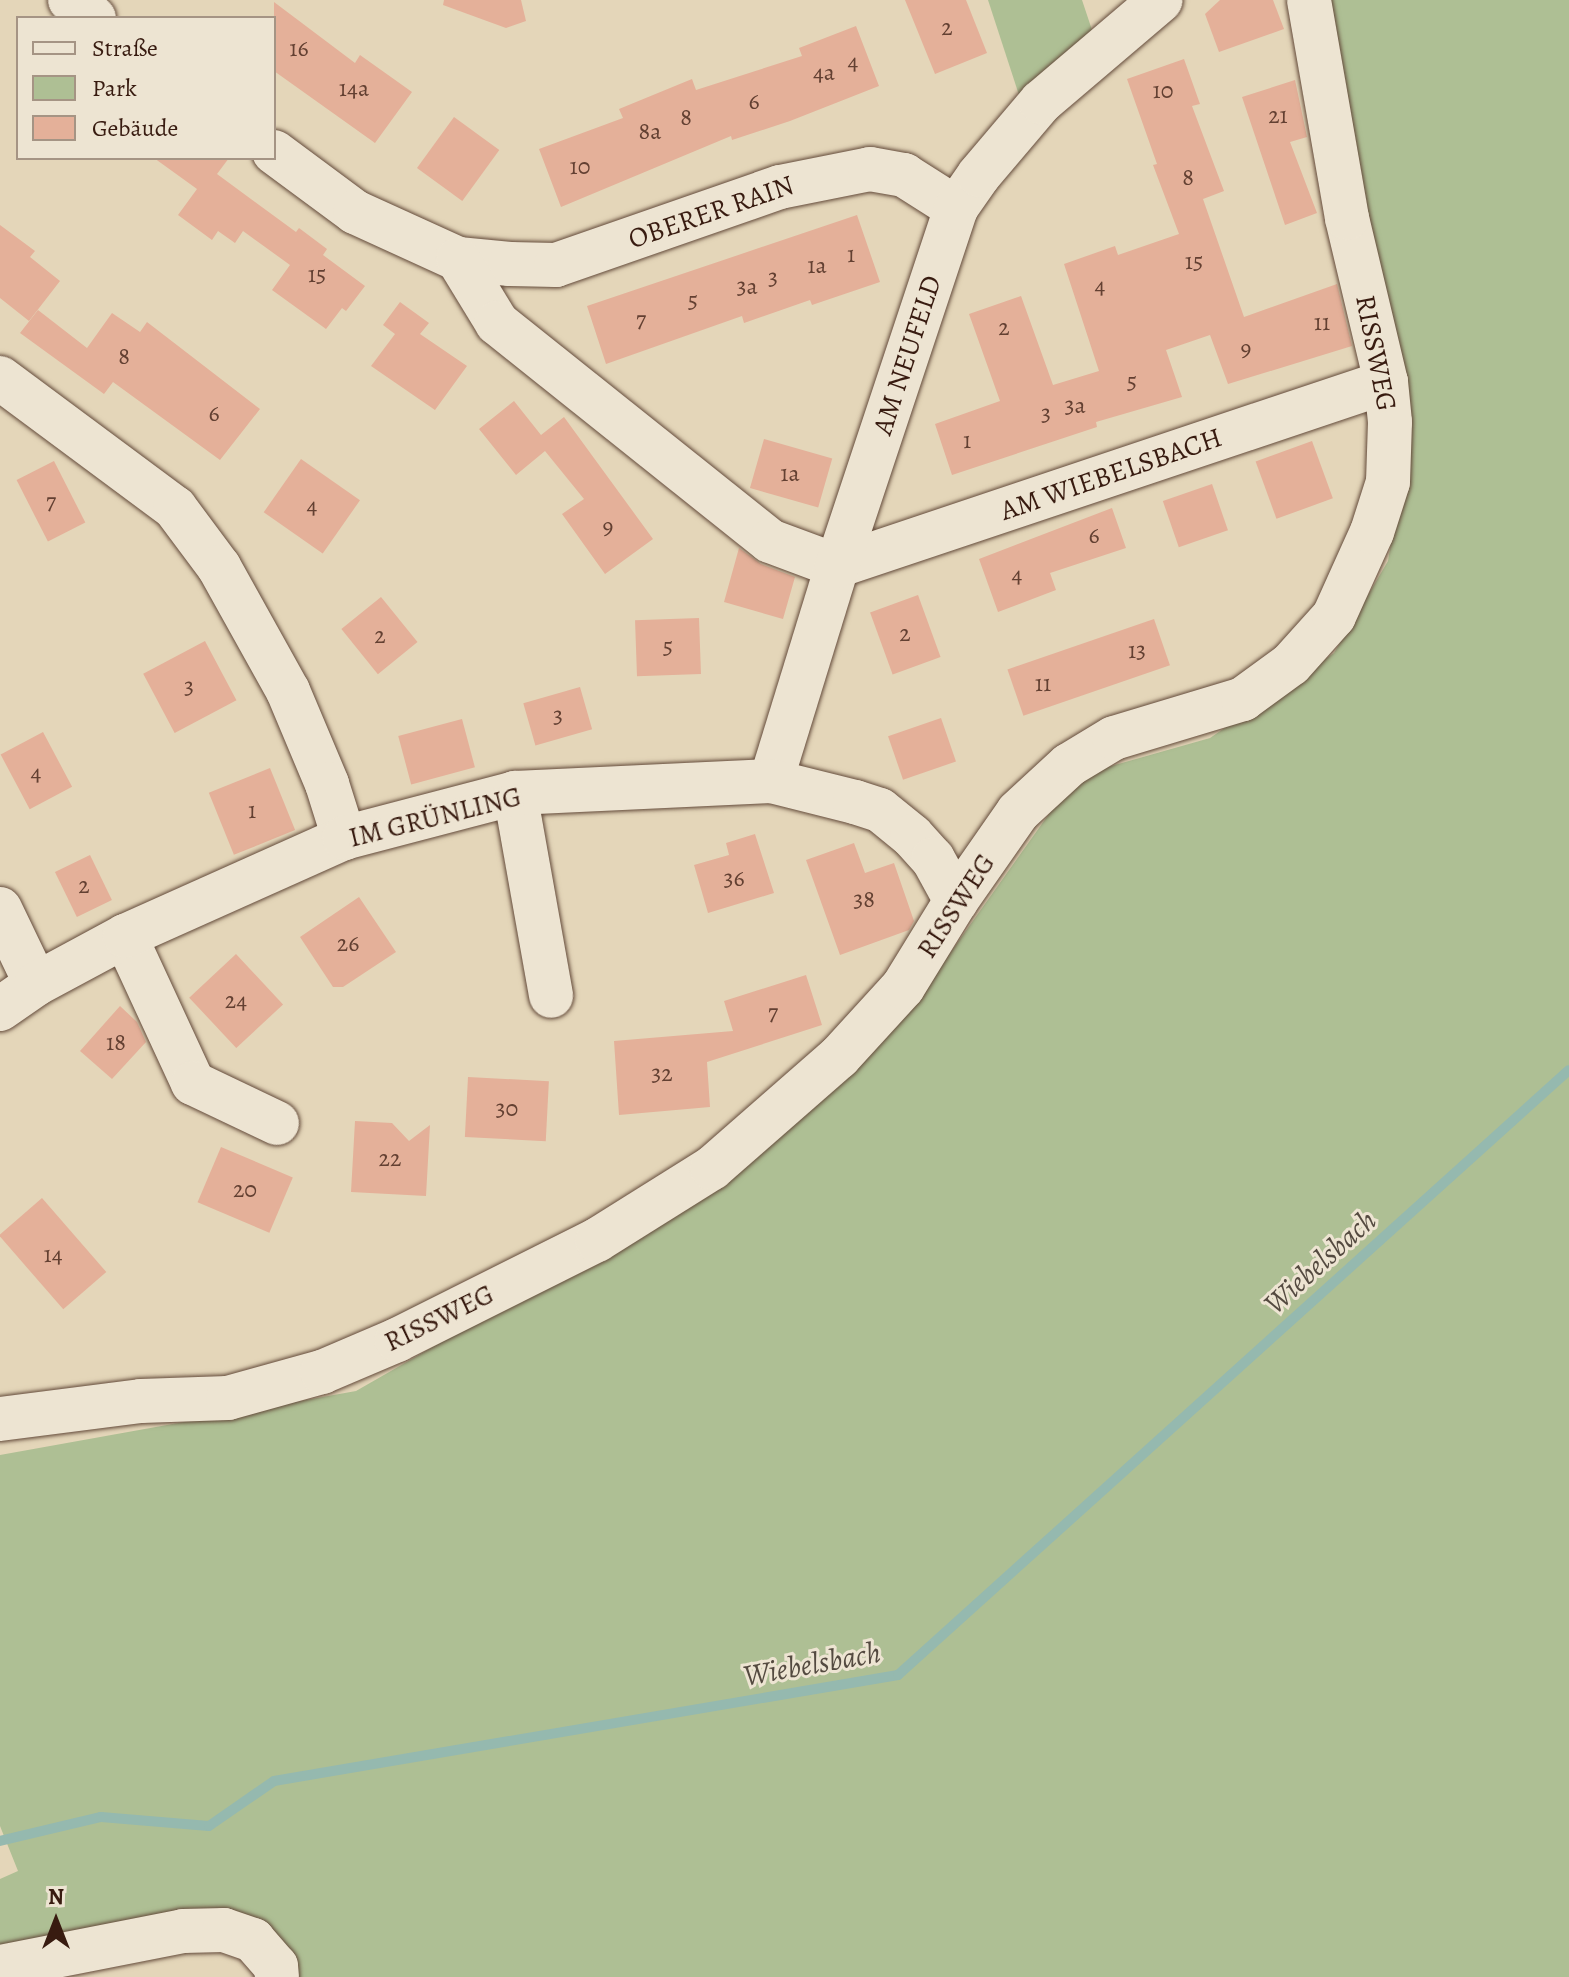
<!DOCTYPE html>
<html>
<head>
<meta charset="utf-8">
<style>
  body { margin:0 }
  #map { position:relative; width:1569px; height:1977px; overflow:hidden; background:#e4d6b9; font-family:Alegreya,serif }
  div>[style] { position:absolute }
  .green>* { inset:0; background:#aebf94 }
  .stream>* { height:10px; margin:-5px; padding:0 5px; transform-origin:5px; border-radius:5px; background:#95b9af }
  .building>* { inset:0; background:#e4b099; transform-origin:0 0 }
  .roads { filter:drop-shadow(0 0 2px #634a3a) drop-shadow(0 0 2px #634a3a) }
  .minor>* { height:44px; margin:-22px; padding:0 22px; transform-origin:22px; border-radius:22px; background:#ede4d2 }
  span { translate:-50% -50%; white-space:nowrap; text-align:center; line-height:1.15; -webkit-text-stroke:6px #ede4d2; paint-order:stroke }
  .number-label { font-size:24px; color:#634032 }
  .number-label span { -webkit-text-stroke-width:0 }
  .street-label { font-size:28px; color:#381b10 }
  .water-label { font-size:30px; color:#544a40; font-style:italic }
  .legend { position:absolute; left:16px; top:16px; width:260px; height:144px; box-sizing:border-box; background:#ede4d2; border:2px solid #a59484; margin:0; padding:10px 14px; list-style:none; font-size:24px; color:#381b10 }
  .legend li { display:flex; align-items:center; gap:16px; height:40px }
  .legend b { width:40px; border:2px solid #a59484 }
  .north { position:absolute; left:16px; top:1881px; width:80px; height:80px; -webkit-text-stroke:6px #ede4d2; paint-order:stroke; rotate:0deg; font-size:22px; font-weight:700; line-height:32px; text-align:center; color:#381b10 }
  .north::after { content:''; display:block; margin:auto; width:28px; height:36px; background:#381b10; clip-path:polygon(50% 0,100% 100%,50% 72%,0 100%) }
</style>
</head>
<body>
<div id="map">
  <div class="green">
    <div style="clip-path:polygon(988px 0,1082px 0,1093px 33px,1020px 98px)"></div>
    <div style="clip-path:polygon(1326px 0,1569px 0,1569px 1977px,291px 1977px,286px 1949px,0 1955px,0 1879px,18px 1871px,0 1826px,0 1455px,356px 1391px,733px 1175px,928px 984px,1076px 776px,1210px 738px,1334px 653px,1388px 561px,1407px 447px)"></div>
  </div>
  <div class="stream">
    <div style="left:0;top:1841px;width:104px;rotate:-13.4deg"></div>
    <div style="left:101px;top:1817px;width:108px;rotate:4.8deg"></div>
    <div style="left:209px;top:1826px;width:79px;rotate:-34.7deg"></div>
    <div style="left:274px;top:1781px;width:633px;rotate:-9.64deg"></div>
    <div style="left:898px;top:1675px;width:903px;rotate:-42.04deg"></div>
  </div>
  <div class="building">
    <div style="clip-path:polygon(444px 0,521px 0,526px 21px,506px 28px,443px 5px)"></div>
    <div style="clip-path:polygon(905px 0,966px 0,987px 53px,935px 74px)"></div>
    <div style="clip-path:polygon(1220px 0,1273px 0,1284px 29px,1219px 52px,1205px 14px)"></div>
    <div style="clip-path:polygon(274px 2px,355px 63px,360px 55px,412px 92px,375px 143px,274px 71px)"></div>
    <div style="clip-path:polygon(856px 26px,879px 86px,790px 121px,732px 140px,731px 136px,561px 207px,539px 149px,623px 118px,619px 109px,692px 79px,696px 90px,802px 56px,799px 48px)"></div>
    <div style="clip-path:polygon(1184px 59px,1200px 104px,1192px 106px,1224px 191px,1203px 199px,1244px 317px,1337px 284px,1352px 346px,1228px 384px,1210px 335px,1166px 350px,1182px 397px,1096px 422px,1097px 427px,952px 475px,935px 424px,1000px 401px,969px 314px,1021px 296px,1053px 385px,1099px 371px,1064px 264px,1115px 246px,1118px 255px,1179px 234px,1153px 165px,1157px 164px,1127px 79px)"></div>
    <div style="clip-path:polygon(1295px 80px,1307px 137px,1290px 142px,1317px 213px,1285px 225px,1242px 97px)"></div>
    <div style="left:454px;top:117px;width:56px;height:63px;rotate:36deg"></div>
    <div style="clip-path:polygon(154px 158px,229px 158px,217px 174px,296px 232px,299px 228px,327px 249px,323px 255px,365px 286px,346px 311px,342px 308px,326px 329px,272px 290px,290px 265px,243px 231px,235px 243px,218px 231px,212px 240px,178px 215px,197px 189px)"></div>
    <div style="clip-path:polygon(857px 215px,880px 282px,812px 305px,810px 300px,744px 323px,742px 316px,606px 364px,587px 306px)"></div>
    <div style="clip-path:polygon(0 225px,35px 251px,30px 257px,60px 281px,29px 321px,0 298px)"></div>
    <div style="clip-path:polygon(400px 302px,429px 323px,420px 334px,467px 366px,435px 410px,371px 366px,395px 334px,383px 325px)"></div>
    <div style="clip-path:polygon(38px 310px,87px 348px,112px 313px,140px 332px,147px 322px,260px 409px,220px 460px,113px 382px,104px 394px,20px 333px)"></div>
    <div style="clip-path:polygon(514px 401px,541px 435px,564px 417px,653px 539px,605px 574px,562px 514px,584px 499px,545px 451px,516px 475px,479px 429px)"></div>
    <div style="left:764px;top:439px;width:71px;height:51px;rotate:16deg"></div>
    <div style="left:1312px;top:441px;width:61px;height:60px;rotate:70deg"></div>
    <div style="left:301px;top:459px;width:72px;height:65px;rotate:35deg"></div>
    <div style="left:54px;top:461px;width:69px;height:42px;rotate:63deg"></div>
    <div style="left:1212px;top:484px;width:49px;height:52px;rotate:71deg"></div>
    <div style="clip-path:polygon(1112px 508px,1126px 548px,1050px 573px,1056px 590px,998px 612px,979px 559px)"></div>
    <div style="clip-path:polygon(739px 548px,761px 564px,795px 577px,783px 619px,724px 602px)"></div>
    <div style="left:918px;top:595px;width:66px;height:51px;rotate:70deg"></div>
    <div style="left:381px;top:597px;width:58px;height:51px;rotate:51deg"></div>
    <div style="left:699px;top:618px;width:56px;height:64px;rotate:88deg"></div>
    <div style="left:1154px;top:619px;width:49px;height:155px;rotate:71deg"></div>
    <div style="left:205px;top:641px;width:67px;height:70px;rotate:62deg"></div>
    <div style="left:580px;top:687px;width:44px;height:59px;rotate:74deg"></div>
    <div style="left:941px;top:718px;width:46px;height:56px;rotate:71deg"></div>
    <div style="left:462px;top:719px;width:50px;height:66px;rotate:75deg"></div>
    <div style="left:43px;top:732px;width:62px;height:48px;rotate:62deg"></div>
    <div style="left:270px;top:768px;width:67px;height:66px;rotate:68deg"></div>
    <div style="clip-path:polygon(755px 834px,774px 893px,708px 913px,694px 865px,729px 855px,726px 843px)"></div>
    <div style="clip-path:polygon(854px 843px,865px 873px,894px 863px,914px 921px,909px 930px,840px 955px,806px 860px)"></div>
    <div style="left:90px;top:855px;width:50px;height:39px;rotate:64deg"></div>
    <div style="clip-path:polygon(359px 897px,396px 952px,343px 987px,333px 987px,300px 937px)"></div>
    <div style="left:236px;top:954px;width:69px;height:64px;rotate:47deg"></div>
    <div style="clip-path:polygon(806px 975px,822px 1025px,707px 1062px,710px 1107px,619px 1115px,614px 1041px,733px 1031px,724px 1001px)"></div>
    <div style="clip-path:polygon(120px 1006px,137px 1022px,146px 1042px,112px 1079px,80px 1051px)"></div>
    <div style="left:468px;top:1077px;width:81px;height:60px;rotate:3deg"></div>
    <div style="clip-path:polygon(355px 1121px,392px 1123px,409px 1141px,430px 1125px,426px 1196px,351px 1192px)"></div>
    <div style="left:221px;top:1147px;width:78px;height:60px;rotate:23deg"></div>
    <div style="left:42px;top:1198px;width:98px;height:57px;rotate:49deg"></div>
  </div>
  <div class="roads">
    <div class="minor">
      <div style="left:70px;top:0;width:30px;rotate:37deg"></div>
      <div style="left:274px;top:152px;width:101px;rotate:36.5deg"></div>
      <div style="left:355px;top:212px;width:113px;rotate:24.5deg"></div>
      <div style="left:458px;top:259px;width:52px;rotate:5.5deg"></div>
      <div style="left:510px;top:264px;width:46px;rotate:1.2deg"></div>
      <div style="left:556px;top:265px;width:237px;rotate:-19.2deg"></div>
      <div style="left:780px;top:187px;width:92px;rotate:-11.3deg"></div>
      <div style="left:870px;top:169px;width:35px;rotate:10deg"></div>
      <div style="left:904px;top:175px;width:62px;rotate:32.4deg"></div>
      <div style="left:458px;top:259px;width:75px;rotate:58.6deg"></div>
      <div style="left:497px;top:323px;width:349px;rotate:38.6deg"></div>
      <div style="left:770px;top:541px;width:72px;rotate:20.5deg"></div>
      <div style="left:837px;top:566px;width:579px;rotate:-18.53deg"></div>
      <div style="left:0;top:378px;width:218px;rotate:36.6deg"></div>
      <div style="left:175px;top:508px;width:74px;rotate:53.3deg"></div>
      <div style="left:219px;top:567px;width:142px;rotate:60.9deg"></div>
      <div style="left:288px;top:691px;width:101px;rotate:67.2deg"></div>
      <div style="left:327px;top:784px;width:57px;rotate:72.5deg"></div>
      <div style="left:771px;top:781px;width:225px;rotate:-72.9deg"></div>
      <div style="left:837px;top:566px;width:377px;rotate:-71.6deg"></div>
      <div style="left:956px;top:208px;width:40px;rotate:-55.1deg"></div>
      <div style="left:979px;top:175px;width:96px;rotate:-49.7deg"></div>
      <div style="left:1041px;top:102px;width:157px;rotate:-40.4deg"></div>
      <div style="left:515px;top:793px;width:206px;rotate:79.9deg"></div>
      <div style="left:0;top:909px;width:83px;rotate:64.4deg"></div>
      <div style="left:125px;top:936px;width:162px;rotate:65.2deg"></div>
      <div style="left:193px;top:1083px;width:93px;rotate:25.5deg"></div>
      <div style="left:0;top:1009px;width:44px;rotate:-34.8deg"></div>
      <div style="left:36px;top:984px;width:101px;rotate:-28.3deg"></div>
      <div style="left:125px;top:936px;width:240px;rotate:-24.1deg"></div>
      <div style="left:344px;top:838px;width:177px;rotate:-14.7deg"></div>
      <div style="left:515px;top:793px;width:256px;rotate:-2.7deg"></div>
      <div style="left:771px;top:781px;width:87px;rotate:14deg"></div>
      <div style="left:855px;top:802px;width:26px;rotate:18deg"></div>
      <div style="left:880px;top:810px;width:41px;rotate:39.1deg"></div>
      <div style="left:912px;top:836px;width:31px;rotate:48deg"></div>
      <div style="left:933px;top:859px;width:48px;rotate:61.3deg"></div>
      <div style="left:0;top:1419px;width:142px;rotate:-7.3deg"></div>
      <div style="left:141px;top:1401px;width:87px;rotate:-2deg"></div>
      <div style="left:228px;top:1398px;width:98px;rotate:-15.5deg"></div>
      <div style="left:322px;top:1372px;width:82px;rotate:-23.1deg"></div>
      <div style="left:397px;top:1340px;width:224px;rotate:-26.6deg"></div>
      <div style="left:597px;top:1240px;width:136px;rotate:-32.1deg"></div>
      <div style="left:712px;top:1168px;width:169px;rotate:-41.2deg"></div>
      <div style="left:839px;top:1057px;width:95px;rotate:-47.6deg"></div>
      <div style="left:903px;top:987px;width:101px;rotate:-58.4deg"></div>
      <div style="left:956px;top:901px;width:108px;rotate:-55.1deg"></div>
      <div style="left:1018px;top:812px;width:69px;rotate:-42.7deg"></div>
      <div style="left:1069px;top:765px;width:52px;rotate:-31deg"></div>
      <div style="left:1114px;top:738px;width:135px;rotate:-16.8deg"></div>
      <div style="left:1243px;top:699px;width:59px;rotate:-36.1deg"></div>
      <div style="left:1291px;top:664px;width:64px;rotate:-48.1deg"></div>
      <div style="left:1334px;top:616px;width:92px;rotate:-65.7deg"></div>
      <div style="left:1372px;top:532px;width:52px;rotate:-72.3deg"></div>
      <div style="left:1388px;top:482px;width:60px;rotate:-88.1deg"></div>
      <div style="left:1390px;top:422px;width:40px;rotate:-95.7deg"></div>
      <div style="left:1386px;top:382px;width:169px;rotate:-103.4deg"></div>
      <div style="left:1347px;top:218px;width:221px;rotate:-99.9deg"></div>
      <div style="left:0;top:1967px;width:187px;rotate:-11.1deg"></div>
      <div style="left:183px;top:1931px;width:41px;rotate:-1.4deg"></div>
      <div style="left:224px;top:1930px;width:31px;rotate:19deg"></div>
      <div style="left:253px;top:1940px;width:35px;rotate:49deg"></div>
      <div style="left:276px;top:1966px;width:11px;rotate:85deg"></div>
    </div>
  </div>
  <div class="number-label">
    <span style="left:947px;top:28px">2</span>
    <span style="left:299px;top:49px">16</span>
    <span style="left:853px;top:62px">4</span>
    <span style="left:824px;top:73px">4a</span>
    <span style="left:354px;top:89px">14a</span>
    <span style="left:1163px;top:91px">10</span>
    <span style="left:754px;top:102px">6</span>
    <span style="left:1278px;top:116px">21</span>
    <span style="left:686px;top:118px">8</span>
    <span style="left:650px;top:132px">8a</span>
    <span style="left:580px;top:167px">10</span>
    <span style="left:1188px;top:178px">8</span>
    <span style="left:851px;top:255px">1</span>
    <span style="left:1194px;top:262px">15</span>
    <span style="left:817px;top:266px">1a</span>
    <span style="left:317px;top:275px">15</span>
    <span style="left:773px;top:278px">3</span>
    <span style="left:1100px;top:286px">4</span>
    <span style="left:747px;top:287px">3a</span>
    <span style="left:693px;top:301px">5</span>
    <span style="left:641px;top:320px">7</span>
    <span style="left:1322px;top:323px">11</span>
    <span style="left:1004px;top:328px">2</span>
    <span style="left:1246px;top:349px">9</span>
    <span style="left:124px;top:357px">8</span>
    <span style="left:1132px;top:382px">5</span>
    <span style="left:1075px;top:406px">3a</span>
    <span style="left:214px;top:414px">6</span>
    <span style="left:1046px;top:414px">3</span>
    <span style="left:967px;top:441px">1</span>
    <span style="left:790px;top:474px">1a</span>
    <span style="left:51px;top:502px">7</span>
    <span style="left:312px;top:506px">4</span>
    <span style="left:608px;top:527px">9</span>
    <span style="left:1094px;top:536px">6</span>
    <span style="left:1017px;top:575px">4</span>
    <span style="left:905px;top:634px">2</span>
    <span style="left:380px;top:636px">2</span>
    <span style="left:668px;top:647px">5</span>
    <span style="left:1137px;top:651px">13</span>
    <span style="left:1043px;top:684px">11</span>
    <span style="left:189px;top:687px">3</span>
    <span style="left:558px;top:716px">3</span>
    <span style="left:36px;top:773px">4</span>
    <span style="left:252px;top:811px">1</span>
    <span style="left:734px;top:879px">36</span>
    <span style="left:84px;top:886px">2</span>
    <span style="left:864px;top:900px">38</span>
    <span style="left:348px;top:944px">26</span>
    <span style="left:236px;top:1001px">24</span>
    <span style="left:773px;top:1013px">7</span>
    <span style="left:116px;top:1043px">18</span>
    <span style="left:662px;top:1074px">32</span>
    <span style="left:507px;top:1109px">30</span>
    <span style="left:390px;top:1159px">22</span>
    <span style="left:245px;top:1190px">20</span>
    <span style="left:53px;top:1255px">14</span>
  </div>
  <div class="street-label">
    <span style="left:711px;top:212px;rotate:-19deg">OBERER RAIN</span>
    <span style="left:1376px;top:353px;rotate:79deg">RISSWEG</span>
    <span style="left:907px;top:355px;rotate:-72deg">AM NEUFELD</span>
    <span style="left:1111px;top:474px;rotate:-19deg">AM WIEBELSBACH</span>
    <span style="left:435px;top:817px;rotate:-14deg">IM GRÜNLING</span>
    <span style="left:956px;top:906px;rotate:-57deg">RISSWEG</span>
    <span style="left:439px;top:1318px;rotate:-26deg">RISSWEG</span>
  </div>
  <div class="water-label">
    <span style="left:1320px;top:1262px;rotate:-42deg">Wiebelsbach</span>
    <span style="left:812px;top:1664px;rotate:-10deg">Wiebelsbach</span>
  </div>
  <ul class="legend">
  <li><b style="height:10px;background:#ede4d2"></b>Straße</li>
  <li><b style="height:22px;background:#aebf94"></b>Park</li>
  <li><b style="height:22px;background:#e4b099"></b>Gebäude</li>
  </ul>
  <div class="north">N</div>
</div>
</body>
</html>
